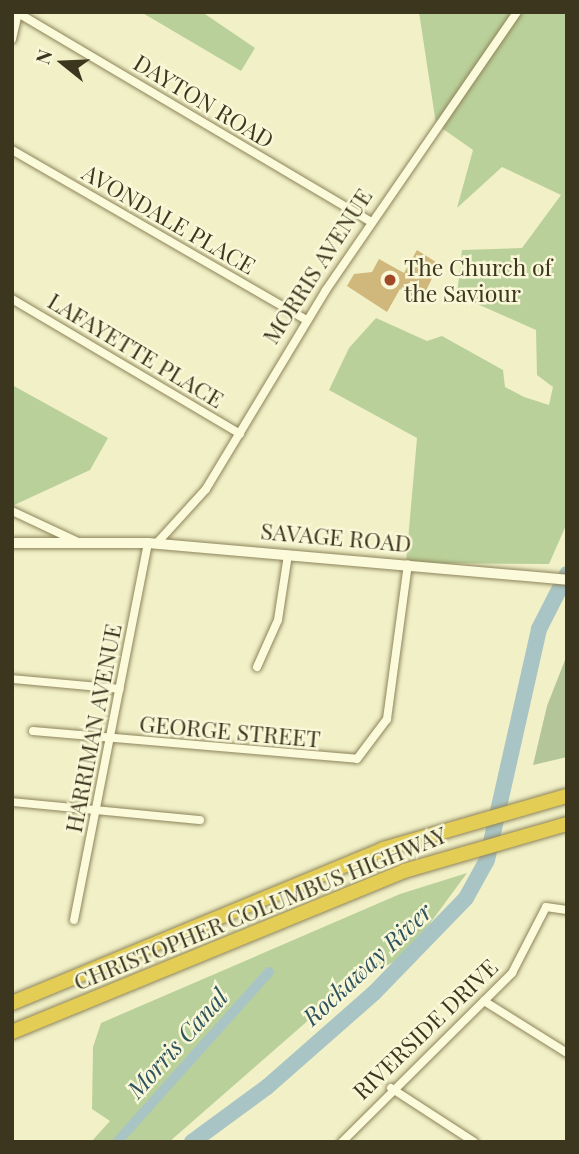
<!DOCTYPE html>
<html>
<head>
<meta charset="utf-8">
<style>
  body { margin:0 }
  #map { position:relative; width:579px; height:1154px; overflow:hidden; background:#f1f0c7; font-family:"Playfair Display",serif }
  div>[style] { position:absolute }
  .green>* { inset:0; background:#bad09a }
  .cemetery>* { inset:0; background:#b3c599 }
  .canal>* { height:10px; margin:-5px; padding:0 5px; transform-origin:5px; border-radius:5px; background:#a8c4c4 }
  .river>* { height:16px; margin:-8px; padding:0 8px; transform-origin:8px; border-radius:8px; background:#a8c4c4 }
  .building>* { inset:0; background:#d0b77b }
  .roads { filter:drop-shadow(0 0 2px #8e845b) drop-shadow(0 0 2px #8e845b) }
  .street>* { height:8px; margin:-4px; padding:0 4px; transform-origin:4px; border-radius:4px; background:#fbfadb }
  .secondary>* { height:10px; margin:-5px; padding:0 5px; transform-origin:5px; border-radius:5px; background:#fbfadb }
  .highway>* { height:14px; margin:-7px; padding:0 7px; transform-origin:7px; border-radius:7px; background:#e3cd55 }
  .dots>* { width:19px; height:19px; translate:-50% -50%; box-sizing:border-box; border:4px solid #f8f7d7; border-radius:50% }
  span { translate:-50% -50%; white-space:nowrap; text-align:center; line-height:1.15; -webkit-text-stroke:5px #f8f7d7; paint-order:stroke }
  .street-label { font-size:23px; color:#3d361f }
  .poi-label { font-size:23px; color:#3d361f }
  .left { translate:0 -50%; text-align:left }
  .water-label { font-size:24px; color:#2e535e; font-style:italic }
  .frame { position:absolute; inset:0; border:14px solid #3d361f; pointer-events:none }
  .north { position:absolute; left:28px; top:28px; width:70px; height:70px; -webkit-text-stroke:5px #f8f7d7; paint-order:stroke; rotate:288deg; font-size:19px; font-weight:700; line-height:28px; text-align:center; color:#3d361f }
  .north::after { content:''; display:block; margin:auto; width:24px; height:32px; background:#3d361f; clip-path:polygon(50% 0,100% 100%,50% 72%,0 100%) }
</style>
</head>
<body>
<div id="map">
  <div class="green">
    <div style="clip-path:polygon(141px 12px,202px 12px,255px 48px,241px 71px)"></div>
    <div style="clip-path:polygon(419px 12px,567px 12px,567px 523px,549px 564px,406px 563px,417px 438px,329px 390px,349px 348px,376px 318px,427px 341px,442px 336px,503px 370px,505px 387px,524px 397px,549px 405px,553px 387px,537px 375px,536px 330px,457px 295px,462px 250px,522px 248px,561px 195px,502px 167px,457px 208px,473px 150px,436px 124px)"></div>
    <div style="clip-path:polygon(12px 385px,108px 438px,90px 470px,12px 506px)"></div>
    <div style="clip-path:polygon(467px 873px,406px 956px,351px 983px,169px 1142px,91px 1142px,110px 1121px,92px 1109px,93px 1047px,101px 1023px,400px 894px)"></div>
  </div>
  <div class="cemetery">
    <div style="clip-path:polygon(567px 655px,567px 757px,533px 765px,547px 706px)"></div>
  </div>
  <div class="canal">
    <div style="left:117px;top:1142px;width:228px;rotate:-48.2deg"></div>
  </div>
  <div class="river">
    <div style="left:192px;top:1142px;width:93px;rotate:-36.3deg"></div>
    <div style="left:267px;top:1087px;width:142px;rotate:-41.3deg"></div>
    <div style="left:374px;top:993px;width:132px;rotate:-45.9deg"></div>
    <div style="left:466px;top:898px;width:43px;rotate:-61.1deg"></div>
    <div style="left:487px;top:860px;width:237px;rotate:-77.3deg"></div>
    <div style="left:539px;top:629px;width:62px;rotate:-63deg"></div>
  </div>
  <div class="building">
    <div style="clip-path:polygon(417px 250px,439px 264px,421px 301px,400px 289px,387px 312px,347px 286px,354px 274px,372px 272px,379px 259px,404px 273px)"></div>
  </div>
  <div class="roads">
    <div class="street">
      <div style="left:18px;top:13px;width:410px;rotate:30.6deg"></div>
      <div style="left:12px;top:39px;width:28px;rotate:-77deg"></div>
      <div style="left:12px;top:150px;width:340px;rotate:30deg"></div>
      <div style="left:12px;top:299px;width:265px;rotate:30.6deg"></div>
      <div style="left:12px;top:511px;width:71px;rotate:25.1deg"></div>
      <div style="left:156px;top:544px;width:74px;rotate:-47.7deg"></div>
      <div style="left:206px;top:489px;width:232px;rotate:-58.9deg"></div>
      <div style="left:326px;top:290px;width:337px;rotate:-55.5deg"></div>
      <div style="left:257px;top:667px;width:51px;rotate:-65.9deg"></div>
      <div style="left:278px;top:620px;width:66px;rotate:-81.3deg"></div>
      <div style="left:12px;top:679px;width:108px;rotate:5.3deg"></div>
      <div style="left:33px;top:731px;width:325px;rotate:4.9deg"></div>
      <div style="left:357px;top:759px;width:50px;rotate:-53.1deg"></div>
      <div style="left:387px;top:719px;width:156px;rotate:-82.3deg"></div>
      <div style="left:12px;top:802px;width:189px;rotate:5.5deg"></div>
      <div style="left:74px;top:920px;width:384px;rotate:-78.9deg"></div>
      <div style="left:484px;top:1001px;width:98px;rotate:32.1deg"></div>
      <div style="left:391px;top:1088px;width:99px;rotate:33deg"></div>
      <div style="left:342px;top:1142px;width:240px;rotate:-44.8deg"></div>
      <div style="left:512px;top:973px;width:74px;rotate:-62.7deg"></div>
      <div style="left:546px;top:907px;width:21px;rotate:8deg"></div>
    </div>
    <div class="secondary">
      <div style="left:12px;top:543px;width:136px"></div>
      <div style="left:148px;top:543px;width:421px;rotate:5deg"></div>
    </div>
    <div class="highway">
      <div style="left:12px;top:1003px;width:402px;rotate:-22.5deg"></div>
      <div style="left:383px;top:849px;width:191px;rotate:-16.1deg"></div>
      <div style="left:12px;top:1032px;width:424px;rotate:-22.3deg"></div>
      <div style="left:404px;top:871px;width:170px;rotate:-16.1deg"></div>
    </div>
  </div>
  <div class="dots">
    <div style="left:390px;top:280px;background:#a04928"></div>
  </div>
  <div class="street-label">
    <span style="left:204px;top:101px;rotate:31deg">DAYTON ROAD</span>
    <span style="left:169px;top:219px;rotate:30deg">AVONDALE PLACE</span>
    <span style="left:317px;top:266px;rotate:-57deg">MORRIS AVENUE</span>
    <span style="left:136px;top:350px;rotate:31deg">LAFAYETTE PLACE</span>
    <span style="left:336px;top:537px;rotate:5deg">SAVAGE ROAD</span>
    <span style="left:93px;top:728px;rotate:-79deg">HARRIMAN AVENUE</span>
    <span style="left:230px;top:731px;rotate:5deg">GEORGE STREET</span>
    <span style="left:260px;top:908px;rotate:-22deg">CHRISTOPHER COLUMBUS HIGHWAY</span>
    <span style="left:425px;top:1029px;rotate:-44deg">RIVERSIDE DRIVE</span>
  </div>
  <div class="poi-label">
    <span class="left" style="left:404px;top:280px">The Church of<br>the Saviour</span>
  </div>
  <div class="water-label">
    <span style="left:367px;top:964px;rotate:-43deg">Rockaway River</span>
    <span style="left:177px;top:1043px;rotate:-48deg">Morris Canal</span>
  </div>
  <div class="frame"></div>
  <div class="north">N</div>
</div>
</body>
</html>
